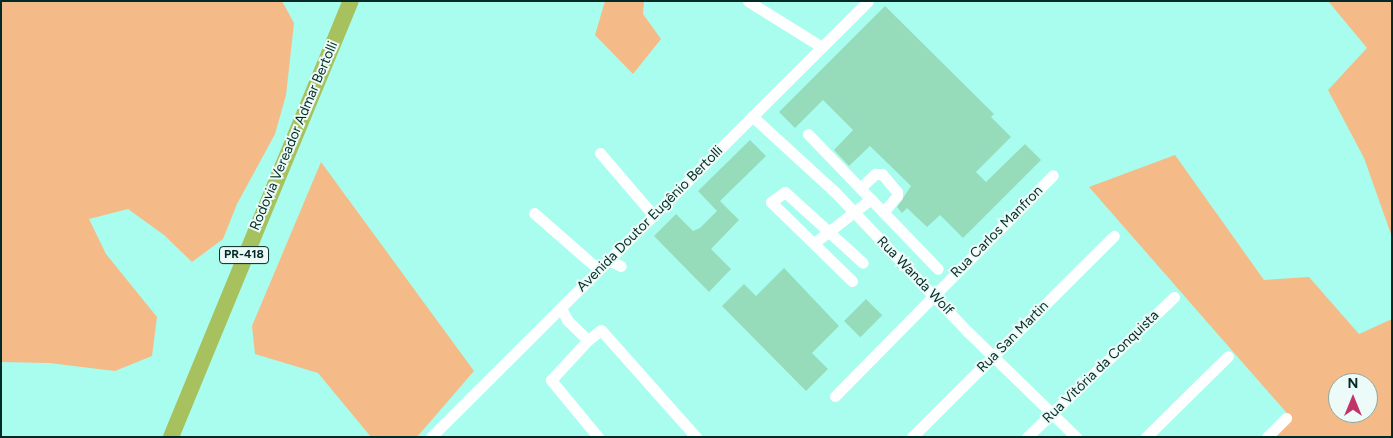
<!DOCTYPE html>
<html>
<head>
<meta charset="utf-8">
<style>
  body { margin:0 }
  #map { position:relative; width:1393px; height:438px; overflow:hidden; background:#a8fdee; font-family:Figtree,sans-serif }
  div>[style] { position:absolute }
  .green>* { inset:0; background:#f4bb88 }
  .building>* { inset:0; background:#97dcba; transform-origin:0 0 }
  .minor>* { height:11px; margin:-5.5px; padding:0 5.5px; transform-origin:5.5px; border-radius:5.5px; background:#fff }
  .highway>* { height:16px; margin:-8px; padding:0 8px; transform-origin:8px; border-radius:8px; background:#a6c15d }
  span { translate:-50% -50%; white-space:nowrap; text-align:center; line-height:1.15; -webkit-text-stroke:4px #ecfbf8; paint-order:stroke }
  .shield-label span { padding:1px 4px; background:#ecfbf8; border:1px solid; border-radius:4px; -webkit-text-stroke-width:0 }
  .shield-label { font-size:12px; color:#042a25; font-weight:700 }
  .street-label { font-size:14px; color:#042a25 }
  .frame { position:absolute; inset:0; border:2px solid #042a25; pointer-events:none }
  .north { position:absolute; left:1328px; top:373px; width:50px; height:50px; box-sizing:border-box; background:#ecfbf8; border:1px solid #8fa7a4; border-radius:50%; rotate:0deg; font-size:14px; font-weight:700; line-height:20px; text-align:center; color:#042a25 }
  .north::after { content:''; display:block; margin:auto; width:18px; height:22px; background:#c03469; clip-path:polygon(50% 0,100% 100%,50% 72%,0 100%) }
</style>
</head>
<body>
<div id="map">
  <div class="green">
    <div style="clip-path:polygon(1px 1px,282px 1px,294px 23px,286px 95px,275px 134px,237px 204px,223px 239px,192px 262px,164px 235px,128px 209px,89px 219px,106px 254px,157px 317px,152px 356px,115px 371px,49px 363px,1px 362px)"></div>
    <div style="clip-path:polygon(605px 1px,644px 1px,643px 14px,661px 39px,633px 74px,595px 35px)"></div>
    <div style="clip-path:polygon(1328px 1px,1392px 2px,1392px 237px,1364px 158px,1328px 90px,1367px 48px)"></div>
    <div style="clip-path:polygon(evenodd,1175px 155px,1264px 280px,1309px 277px,1359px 334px,1392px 319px,1392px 437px,1275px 437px,1292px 419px,1089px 187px,1175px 155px,1338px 383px,1368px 383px,1368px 413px,1338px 413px,1338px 383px)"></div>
    <div style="clip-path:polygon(321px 162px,474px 371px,417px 437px,371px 437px,318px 373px,255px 354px,252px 326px)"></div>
  </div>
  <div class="building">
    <div style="clip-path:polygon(885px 6px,994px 114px,991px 117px,1011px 137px,976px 172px,986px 182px,1025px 144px,1041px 160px,963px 238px,940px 215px,927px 227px,907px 208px,902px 213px,897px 207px,911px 186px,870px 146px,849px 166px,834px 150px,853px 130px,823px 100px,795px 128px,779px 112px)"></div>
    <div style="clip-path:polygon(750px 140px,766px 156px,720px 201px,739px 220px,711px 249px,731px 269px,709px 292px,654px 236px,676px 214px,693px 231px,700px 228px,717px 211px,698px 191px)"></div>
    <div style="clip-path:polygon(784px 268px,839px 326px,812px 353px,828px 369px,806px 391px,722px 306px,744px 284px,756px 296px)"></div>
    <div style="left:866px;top:299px;width:23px;height:31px;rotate:45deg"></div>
  </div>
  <div class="minor">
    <div style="left:748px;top:1px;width:87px;rotate:31.9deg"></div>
    <div style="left:752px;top:116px;width:113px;rotate:42.5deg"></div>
    <div style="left:835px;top:192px;width:193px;rotate:46.5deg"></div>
    <div style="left:968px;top:332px;width:151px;rotate:44.2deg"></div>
    <div style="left:808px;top:134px;width:187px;rotate:46.1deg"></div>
    <div style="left:600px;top:153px;width:83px;rotate:49.4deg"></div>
    <div style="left:860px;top:188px;width:21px;rotate:-43deg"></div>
    <div style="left:875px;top:174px;width:7px"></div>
    <div style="left:882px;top:174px;width:23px;rotate:50deg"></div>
    <div style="left:897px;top:192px;width:4px;rotate:90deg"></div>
    <div style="left:897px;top:196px;width:21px;rotate:131deg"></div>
    <div style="left:534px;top:213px;width:86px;rotate:41.2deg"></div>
    <div style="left:814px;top:243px;width:72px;rotate:-37.7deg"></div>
    <div style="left:609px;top:260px;width:13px;rotate:27deg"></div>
    <div style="left:852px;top:281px;width:113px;rotate:-135.7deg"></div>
    <div style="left:771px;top:202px;width:17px;rotate:-36deg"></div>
    <div style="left:785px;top:192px;width:105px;rotate:42.3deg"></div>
    <div style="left:561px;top:308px;width:13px;rotate:63deg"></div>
    <div style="left:567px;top:320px;width:29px;rotate:44deg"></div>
    <div style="left:835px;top:396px;width:310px;rotate:-45.4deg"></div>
    <div style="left:431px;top:437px;width:617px;rotate:-44.93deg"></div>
    <div style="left:598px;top:437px;width:74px;rotate:-129.5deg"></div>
    <div style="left:551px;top:380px;width:54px;rotate:-47.2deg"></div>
    <div style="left:588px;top:340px;width:16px;rotate:-38deg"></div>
    <div style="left:601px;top:330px;width:143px;rotate:48.4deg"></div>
    <div style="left:912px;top:437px;width:285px;rotate:-44.9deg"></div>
    <div style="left:1027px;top:437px;width:203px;rotate:-43.6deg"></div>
    <div style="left:1146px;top:437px;width:115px;rotate:-44.6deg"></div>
    <div style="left:1267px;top:437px;width:27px;rotate:-45deg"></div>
  </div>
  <div class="highway">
    <div style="left:171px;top:437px;width:472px;rotate:-67.6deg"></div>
  </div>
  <div class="shield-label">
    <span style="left:244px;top:255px">PR-418</span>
  </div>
  <div class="street-label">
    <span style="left:294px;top:136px;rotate:-67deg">Rodovia Vereador Admar Bertolli</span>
    <span style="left:650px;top:219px;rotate:-45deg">Avenida Doutor Eugênio Bertolli</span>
    <span style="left:997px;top:232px;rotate:-45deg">Rua Carlos Manfron</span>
    <span style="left:915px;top:276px;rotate:46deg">Rua Wanda Wolf</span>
    <span style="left:1013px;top:337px;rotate:-45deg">Rua San Martin</span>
    <span style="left:1101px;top:367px;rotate:-44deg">Rua Vitória da Conquista</span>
  </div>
  <div class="frame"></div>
  <div class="north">N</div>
</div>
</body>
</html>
